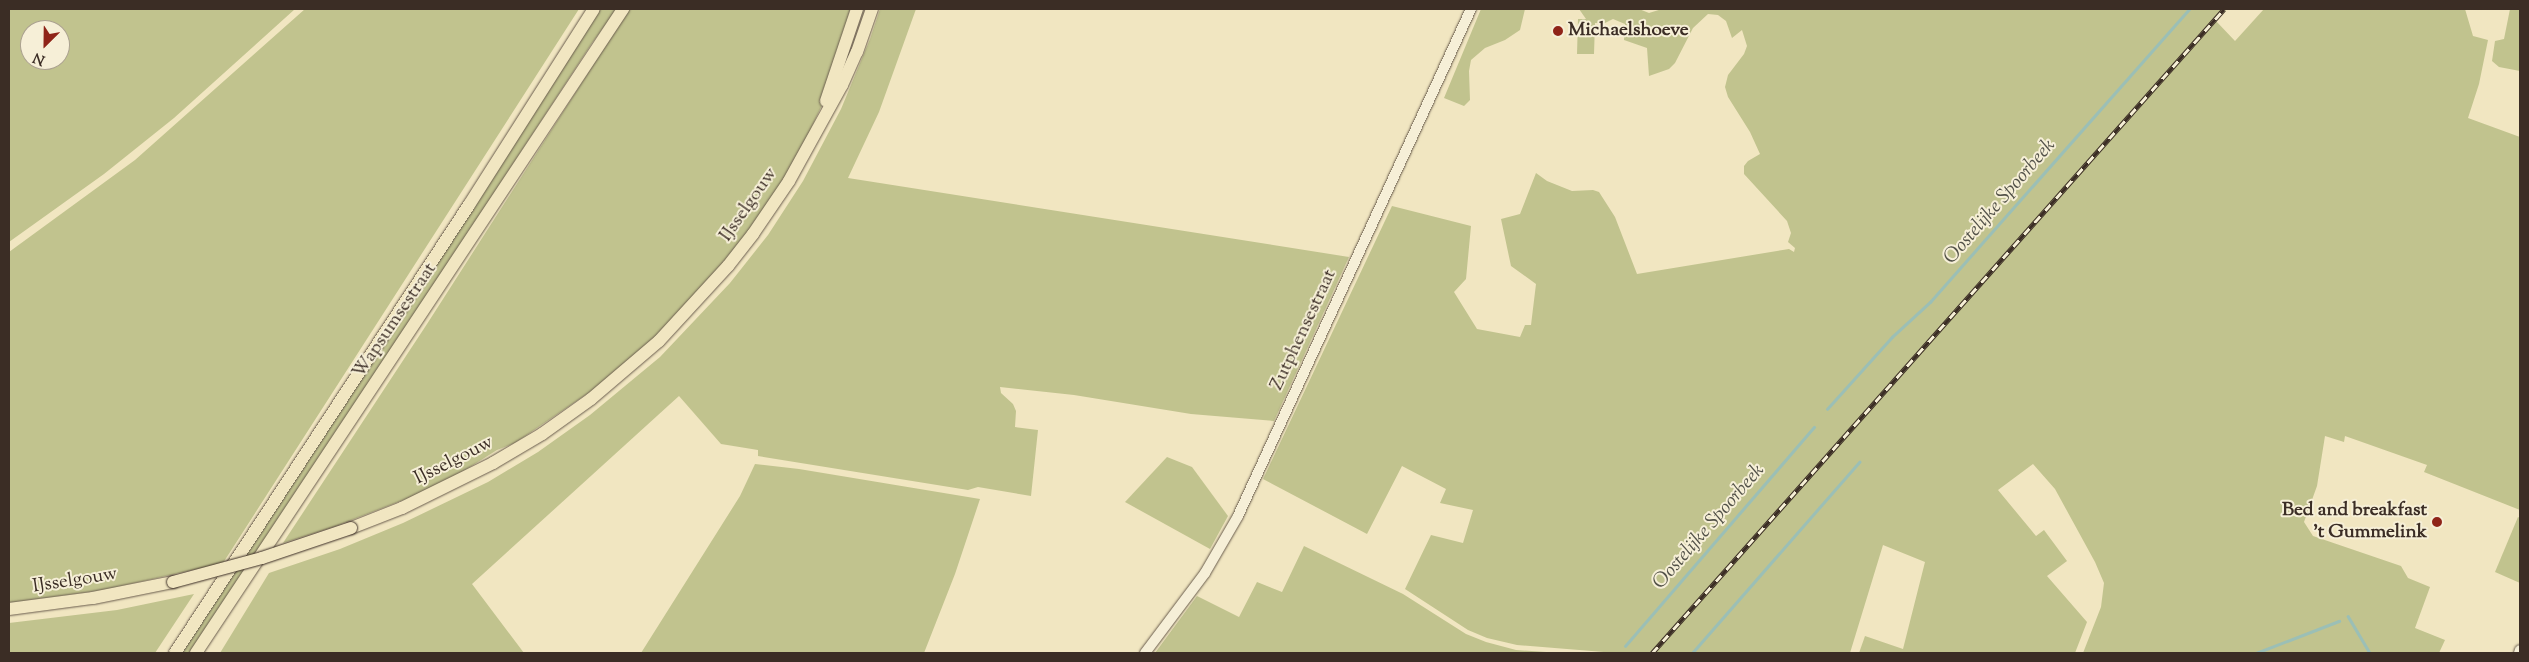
<!DOCTYPE html>
<html>
<head>
<meta charset="utf-8">
<style>
  body { margin:0 }
  #map { position:relative; width:2529px; height:662px; overflow:hidden; background:#f1e6c1; font-family:"Sorts Mill Goudy",serif }
  div>[style] { position:absolute }
  .green>* { inset:0; background:#c1c38e }
  .stream>* { height:2.5px; margin:-1.25px; padding:0 1.25px; transform-origin:1.25px; border-radius:1.25px; background:#9bbfb6 }
  .roads { filter:drop-shadow(0 0 1px #685b4c) drop-shadow(0 0 1px #685b4c) }
  .tertiary>* { height:10px; margin:-5px; padding:0 5px; transform-origin:5px; border-radius:5px; background:#f6efd7 }
  .primary>* { height:12px; margin:-6px; padding:0 6px; transform-origin:6px; border-radius:6px; background:#f1e6c1 }
  .rail>* { height:4.5px; margin-top:-2.25px; transform-origin:0; background:repeating-linear-gradient(90deg,#f6efd7 0 8px,#3b2d25 0 16px); box-sizing:border-box; border-block:1px solid #3b2d25 }
  .bridges { filter:drop-shadow(0 0 1px #3b2d25) drop-shadow(0 0 1px #3b2d25) }
  .primary-bridge>* { height:12px; margin:-6px; padding:0 6px; transform-origin:6px; border-radius:6px; background:#f1e6c1 }
  .dots>* { width:14px; height:14px; translate:-50% -50%; box-sizing:border-box; border:2px solid #f6efd7; border-radius:50% }
  span { translate:-50% -50%; white-space:nowrap; text-align:center; line-height:1.15; -webkit-text-stroke:4px #f6efd7; paint-order:stroke }
  .poi-label { font-size:19px; color:#3b2d25; font-weight:700 }
  .left { translate:0 -50%; text-align:left }
  .right { translate:-100% -50%; text-align:right }
  .street-label { font-size:19px; color:#3b2d25 }
  .water-label { font-size:20px; color:#535249; font-style:italic }
  .frame { position:absolute; inset:0; border:10px solid #3b2d25; pointer-events:none }
  .north { position:absolute; left:20px; top:20px; width:50px; height:50px; box-sizing:border-box; background:#f6efd7; border:1px solid #aba190; border-radius:50%; rotate:203deg; font-size:14px; font-weight:700; line-height:20px; text-align:center; color:#3b2d25 }
  .north::after { content:''; display:block; margin:auto; width:18px; height:22px; background:#8f2418; clip-path:polygon(50% 0,100% 100%,50% 72%,0 100%) }
</style>
</head>
<body>
<div id="map">
  <div class="green">
    <div style="clip-path:polygon(evenodd,9px 9px,295px 9px,174px 118px,104px 174px,9px 242px,9px 9px,30px 30px,60px 30px,60px 60px,30px 60px,30px 30px)"></div>
    <div style="clip-path:polygon(305px 9px,579px 9px,223px 563px,104px 590px,9px 603px,9px 252px,135px 160px)"></div>
    <div style="clip-path:polygon(598px 9px,617px 9px,592px 43px,193px 653px,180px 653px)"></div>
    <div style="clip-path:polygon(629px 9px,856px 9px,823px 103px,798px 156px,742px 244px,662px 331px,600px 385px,515px 443px,497px 450px,454px 477px,419px 494px,336px 526px,283px 543px,427px 324px)"></div>
    <div style="clip-path:polygon(880px 9px,916px 9px,879px 112px,848px 178px,1349px 257px,1274px 421px,1191px 414px,1074px 395px,1000px 387px,1001px 393px,1013px 404px,1016px 411px,1015px 427px,1038px 430px,1031px 496px,978px 487px,968px 490px,758px 456px,758px 450px,721px 444px,679px 396px,472px 584px,524px 653px,220px 653px,269px 573px,340px 549px,403px 523px,488px 482px,538px 452px,590px 415px,660px 357px,730px 283px,768px 235px,803px 181px,841px 109px,870px 39px)"></div>
    <div style="clip-path:polygon(1481px 9px,1525px 9px,1520px 30px,1505px 40px,1485px 48px,1471px 60px,1469px 71px,1470px 100px,1464px 106px,1444px 98px)"></div>
    <div style="clip-path:polygon(1579px 9px,1639px 9px,1649px 13px,1662px 9px,2227px 9px,2216px 21px,2235px 41px,2264px 9px,2465px 9px,2473px 36px,2488px 40px,2479px 84px,2468px 118px,2520px 137px,2520px 510px,2424px 472px,2427px 465px,2345px 436px,2344px 442px,2325px 436px,2317px 486px,2304px 522px,2313px 536px,2401px 566px,2408px 578px,2430px 587px,2415px 628px,2445px 640px,2439px 653px,2083px 653px,2101px 607px,2104px 583px,2095px 562px,2055px 489px,2033px 464px,1998px 490px,2036px 536px,2044px 530px,2067px 561px,2047px 576px,2087px 622px,2075px 653px,1859px 653px,1865px 636px,1903px 649px,1925px 562px,1883px 545px,1850px 653px,1616px 653px,1517px 645px,1487px 638px,1468px 630px,1405px 589px,1431px 535px,1463px 543px,1473px 510px,1440px 503px,1446px 489px,1402px 466px,1367px 534px,1263px 479px,1392px 206px,1471px 226px,1466px 279px,1454px 292px,1477px 329px,1520px 337px,1525px 325px,1531px 325px,1536px 284px,1511px 266px,1501px 219px,1520px 214px,1536px 173px,1547px 181px,1572px 191px,1593px 190px,1599px 192px,1615px 217px,1637px 274px,1789px 249px,1794px 252px,1795px 248px,1788px 242px,1791px 233px,1787px 221px,1744px 174px,1744px 166px,1748px 161px,1760px 154px,1750px 132px,1728px 97px,1725px 87px,1728px 75px,1744px 54px,1747px 46px,1742px 30px,1732px 38px,1726px 21px,1718px 15px,1708px 14px,1693px 28px,1675px 63px,1669px 69px,1649px 76px,1647px 48px,1624px 40px,1625px 24px,1613px 19px,1605px 23px,1595px 23px,1594px 54px,1577px 54px,1578px 19px,1586px 19px)"></div>
    <div style="clip-path:polygon(2510px 9px,2520px 9px,2520px 71px,2499px 67px,2492px 61px,2495px 41px,2504px 39px)"></div>
    <div style="clip-path:polygon(1167px 457px,1192px 467px,1228px 516px,1210px 549px,1125px 502px)"></div>
    <div style="clip-path:polygon(755px 464px,799px 469px,980px 499px,955px 574px,924px 653px,641px 653px,740px 496px)"></div>
    <div style="clip-path:polygon(2518px 517px,2520px 518px,2520px 583px,2495px 572px)"></div>
    <div style="clip-path:polygon(1304px 546px,1403px 594px,1466px 634px,1486px 642px,1516px 650px,1561px 653px,1155px 653px,1197px 596px,1239px 617px,1257px 582px,1282px 592px)"></div>
    <div style="clip-path:polygon(194px 594px,155px 653px,9px 653px,9px 623px,117px 610px)"></div>
  </div>
  <div class="stream">
    <div style="left:1827px;top:409px;width:97px;rotate:-47.9deg"></div>
    <div style="left:1892px;top:337px;width:52px;rotate:-42.6deg"></div>
    <div style="left:1930px;top:302px;width:391px;rotate:-48.5deg"></div>
    <div style="left:2348px;top:616px;width:43px;rotate:59.3deg"></div>
    <div style="left:1625px;top:646px;width:289px;rotate:-49.2deg"></div>
    <div style="left:1692px;top:653px;width:254px;rotate:-48.8deg"></div>
    <div style="left:2256px;top:653px;width:89px;rotate:-21.1deg"></div>
  </div>
  <div class="roads">
    <div class="tertiary">
      <div style="left:1145px;top:653px;width:100px;rotate:-53.1deg"></div>
      <div style="left:1205px;top:573px;width:66px;rotate:-59.9deg"></div>
      <div style="left:1238px;top:516px;width:558px;rotate:-65.32deg"></div>
      <div style="left:2519px;top:653px;width:3px;rotate:-72deg"></div>
    </div>
    <div class="primary">
      <div style="left:826px;top:101px;width:97px;rotate:-71.4deg"></div>
      <div style="left:351px;top:528px;width:55px;rotate:-21.4deg"></div>
      <div style="left:402px;top:508px;width:102px;rotate:-26.3deg"></div>
      <div style="left:493px;top:463px;width:57px;rotate:-30.6deg"></div>
      <div style="left:542px;top:434px;width:60px;rotate:-35.5deg"></div>
      <div style="left:591px;top:399px;width:89px;rotate:-40.5deg"></div>
      <div style="left:659px;top:341px;width:102px;rotate:-47.4deg"></div>
      <div style="left:728px;top:266px;width:41px;rotate:-52deg"></div>
      <div style="left:753px;top:234px;width:64px;rotate:-55.8deg"></div>
      <div style="left:789px;top:181px;width:110px;rotate:-61.1deg"></div>
      <div style="left:842px;top:85px;width:36px;rotate:-66deg"></div>
      <div style="left:857px;top:52px;width:46px;rotate:-70.8deg"></div>
      <div style="left:9px;top:609px;width:85px;rotate:-7.5deg"></div>
      <div style="left:93px;top:598px;width:82px;rotate:-11.3deg"></div>
      <div style="left:175px;top:653px;width:536px;rotate:-56.73deg"></div>
      <div style="left:469px;top:205px;width:232px;rotate:-57.5deg"></div>
      <div style="left:196px;top:653px;width:773px;rotate:-56.45deg"></div>
    </div>
  </div>
  <div class="rail">
    <div style="left:1652px;top:653px;width:861px;rotate:-48.39deg"></div>
  </div>
  <div class="bridges">
    <div class="primary-bridge">
      <div style="left:173px;top:582px;width:92px;rotate:-15.1deg"></div>
      <div style="left:262px;top:558px;width:94px;rotate:-18.6deg"></div>
    </div>
  </div>
  <div class="dots">
    <div style="left:1558px;top:31px;background:#8f2418"></div>
    <div style="left:2437px;top:522px;background:#8f2418"></div>
  </div>
  <div class="poi-label">
    <span class="left" style="left:1568px;top:31px">Michaelshoeve</span>
    <span class="right" style="left:2427px;top:522px">Bed and breakfast<br>'t Gummelink</span>
  </div>
  <div class="street-label">
    <span style="left:749px;top:205px;rotate:-55deg">IJsselgouw</span>
    <span style="left:395px;top:321px;rotate:-56deg">Wapsumsestraat</span>
    <span style="left:1304px;top:330px;rotate:-65deg">Zutphensestraat</span>
    <span style="left:454px;top:461px;rotate:-27deg">IJsselgouw</span>
    <span style="left:75px;top:581px;rotate:-9deg">IJsselgouw</span>
  </div>
  <div class="water-label">
    <span style="left:2000px;top:202px;rotate:-49deg">Oostelijke Spoorbeek</span>
    <span style="left:1709px;top:527px;rotate:-49deg">Oostelijke Spoorbeek</span>
  </div>
  <div class="frame"></div>
  <div class="north">N</div>
</div>
</body>
</html>
